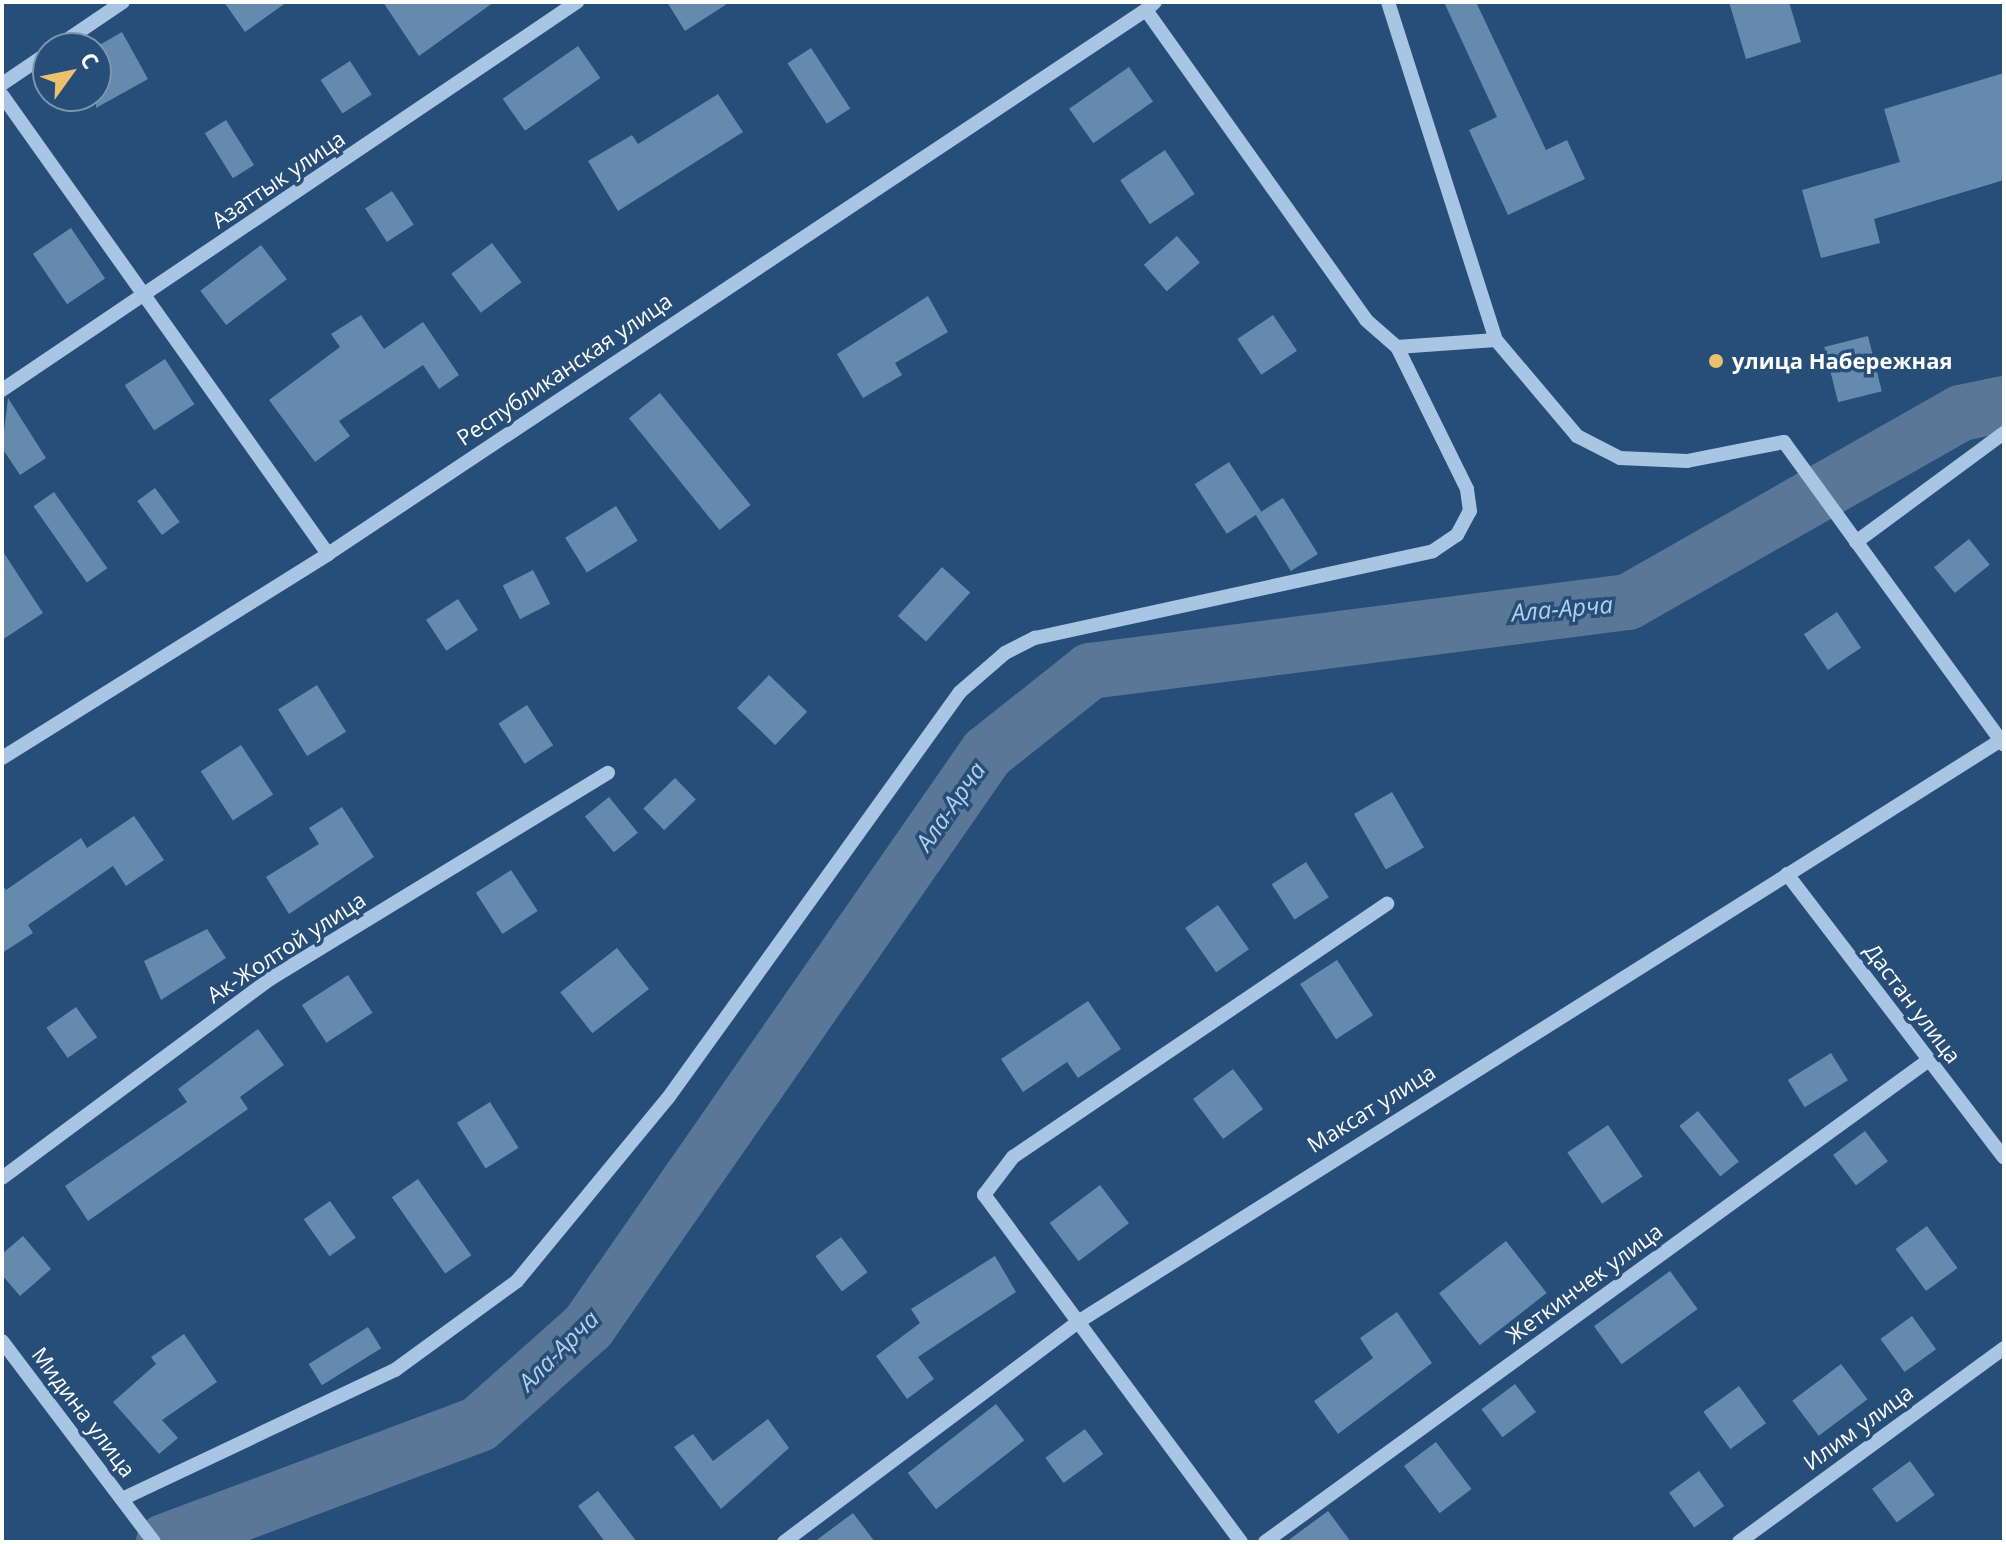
<!DOCTYPE html>
<html>
<head>
<meta charset="utf-8">
<style>
  body { margin:0 }
  #map { position:relative; width:2006px; height:1544px; overflow:hidden; background:#264e78; font-family:"Open Sans",sans-serif }
  div>[style] { position:absolute }
  .river>* { height:56px; margin:-28px; padding:0 28px; transform-origin:28px; border-radius:28px; background:#5a7797 }
  .building>* { inset:0; background:#668aae; transform-origin:0 0 }
  .minor>* { height:14px; margin:-7px; padding:0 7px; transform-origin:7px; border-radius:7px; background:#a8c6e3 }
  .dots>* { width:22px; height:22px; translate:-50% -50%; box-sizing:border-box; border:4px solid #264e78; border-radius:50% }
  span { translate:-50% -50%; white-space:nowrap; text-align:center; line-height:1.15; -webkit-text-stroke:7px #264e78; paint-order:stroke }
  .street-label { font-size:22px; color:#fff }
  .poi-label { font-size:22px; color:#fff; font-weight:700 }
  .left { translate:0 -50%; text-align:left }
  .water-label { font-size:24px; color:#b3cfeb; font-style:italic }
  .frame { position:absolute; inset:0; border:4px solid #fff; pointer-events:none }
  .north { position:absolute; left:32px; top:32px; width:80px; height:80px; box-sizing:border-box; background:#264e78; border:2px solid #7d95ae; border-radius:50%; rotate:57deg; font-size:22px; font-weight:700; line-height:32px; text-align:center; color:#fff }
  .north::after { content:''; display:block; margin:auto; width:28px; height:36px; background:#ecc16d; clip-path:polygon(50% 0,100% 100%,50% 72%,0 100%) }
</style>
</head>
<body>
<div id="map">
  <div class="river">
    <div style="left:164px;top:1542px;width:336px;rotate:-20.5deg"></div>
    <div style="left:479px;top:1424px;width:146px;rotate:-41.7deg"></div>
    <div style="left:588px;top:1327px;width:699px;rotate:-55.2deg"></div>
    <div style="left:987px;top:753px;width:132px;rotate:-38.5deg"></div>
    <div style="left:1090px;top:671px;width:542px;rotate:-7.31deg"></div>
    <div style="left:1628px;top:602px;width:383px;rotate:-29.6deg"></div>
    <div style="left:1961px;top:413px;width:44px;rotate:-11.8deg"></div>
  </div>
  <div class="building">
    <div style="clip-path:polygon(224px 2px,287px 2px,245px 32px)"></div>
    <div style="clip-path:polygon(383px 2px,494px 2px,419px 56px)"></div>
    <div style="clip-path:polygon(667px 2px,730px 2px,685px 31px)"></div>
    <div style="clip-path:polygon(1444px 2px,1476px 2px,1546px 150px,1567px 140px,1585px 179px,1508px 215px,1469px 130px,1497px 117px)"></div>
    <div style="clip-path:polygon(1729px 2px,1789px 2px,1801px 42px,1746px 59px)"></div>
    <div style="clip-path:polygon(122px 32px,148px 79px,96px 108px,96px 47px)"></div>
    <div style="left:578px;top:46px;width:39px;height:92px;rotate:55deg"></div>
    <div style="left:811px;top:48px;width:72px;height:28px;rotate:57deg"></div>
    <div style="left:350px;top:61px;width:40px;height:35px;rotate:57deg"></div>
    <div style="left:1129px;top:67px;width:42px;height:73px;rotate:55deg"></div>
    <div style="clip-path:polygon(2004px 73px,2004px 180px,1874px 219px,1880px 243px,1821px 258px,1802px 190px,1900px 162px,1884px 109px)"></div>
    <div style="clip-path:polygon(718px 94px,743px 132px,618px 211px,588px 161px,632px 135px,638px 144px)"></div>
    <div style="left:226px;top:120px;width:53px;height:25px;rotate:58deg"></div>
    <div style="left:1165px;top:150px;width:53px;height:54px;rotate:56deg"></div>
    <div style="left:392px;top:191px;width:40px;height:32px;rotate:57deg"></div>
    <div style="left:71px;top:228px;width:61px;height:46px;rotate:56deg"></div>
    <div style="left:1177px;top:236px;width:35px;height:44px;rotate:49deg"></div>
    <div style="left:492px;top:243px;width:49px;height:51px;rotate:53deg"></div>
    <div style="left:261px;top:245px;width:43px;height:76px;rotate:53deg"></div>
    <div style="clip-path:polygon(928px 296px,948px 332px,895px 363px,902px 375px,863px 398px,837px 354px)"></div>
    <div style="clip-path:polygon(361px 315px,384px 349px,423px 322px,459px 375px,439px 389px,423px 365px,339px 421px,350px 436px,315px 462px,269px 400px,340px 347px,331px 334px)"></div>
    <div style="left:1273px;top:315px;width:43px;height:43px;rotate:56deg"></div>
    <div style="left:1868px;top:336px;width:57px;height:45px;rotate:76deg"></div>
    <div style="left:165px;top:359px;width:54px;height:48px;rotate:57deg"></div>
    <div style="left:660px;top:393px;width:144px;height:40px;rotate:51deg"></div>
    <div style="clip-path:polygon(8px 398px,46px 458px,20px 475px,2px 448px)"></div>
    <div style="left:1229px;top:462px;width:59px;height:41px;rotate:57deg"></div>
    <div style="left:155px;top:488px;width:42px;height:22px;rotate:54deg"></div>
    <div style="left:54px;top:492px;width:93px;height:25px;rotate:55deg"></div>
    <div style="left:1283px;top:498px;width:66px;height:32px;rotate:58deg"></div>
    <div style="left:616px;top:506px;width:41px;height:60px;rotate:58deg"></div>
    <div style="left:1969px;top:539px;width:33px;height:45px;rotate:51deg"></div>
    <div style="clip-path:polygon(2px 550px,43px 613px,2px 640px)"></div>
    <div style="left:942px;top:567px;width:38px;height:66px;rotate:42deg"></div>
    <div style="left:533px;top:570px;width:38px;height:34px;rotate:63deg"></div>
    <div style="left:458px;top:599px;width:37px;height:38px;rotate:57deg"></div>
    <div style="left:1837px;top:612px;width:43px;height:40px;rotate:56deg"></div>
    <div style="left:769px;top:675px;width:53px;height:46px;rotate:44deg"></div>
    <div style="left:317px;top:685px;width:55px;height:46px;rotate:58deg"></div>
    <div style="left:527px;top:705px;width:48px;height:34px;rotate:57deg"></div>
    <div style="left:241px;top:745px;width:59px;height:48px;rotate:57deg"></div>
    <div style="left:675px;top:778px;width:30px;height:44px;rotate:46deg"></div>
    <div style="left:1392px;top:792px;width:64px;height:44px;rotate:60deg"></div>
    <div style="left:609px;top:797px;width:46px;height:31px;rotate:51deg"></div>
    <div style="clip-path:polygon(342px 807px,374px 857px,289px 914px,266px 877px,319px 844px,309px 828px)"></div>
    <div style="clip-path:polygon(134px 816px,164px 860px,126px 886px,113px 866px,28px 925px,33px 933px,2px 953px,2px 884px,6px 890px,81px 838px,87px 848px)"></div>
    <div style="left:1306px;top:862px;width:42px;height:41px;rotate:57deg"></div>
    <div style="left:511px;top:870px;width:49px;height:42px;rotate:57deg"></div>
    <div style="left:1218px;top:905px;width:54px;height:40px;rotate:55deg"></div>
    <div style="clip-path:polygon(207px 929px,226px 958px,161px 1000px,144px 961px)"></div>
    <div style="left:617px;top:948px;width:52px;height:72px;rotate:52deg"></div>
    <div style="left:1337px;top:960px;width:66px;height:44px;rotate:57deg"></div>
    <div style="left:348px;top:975px;width:45px;height:55px;rotate:57deg"></div>
    <div style="clip-path:polygon(1088px 1001px,1121px 1049px,1078px 1078px,1067px 1062px,1023px 1092px,1001px 1059px)"></div>
    <div style="left:76px;top:1007px;width:37px;height:36px;rotate:55deg"></div>
    <div style="clip-path:polygon(258px 1029px,284px 1065px,240px 1097px,248px 1109px,88px 1221px,65px 1186px,187px 1102px,178px 1089px)"></div>
    <div style="left:1831px;top:1053px;width:32px;height:51px;rotate:58deg"></div>
    <div style="left:1233px;top:1069px;width:50px;height:50px;rotate:53deg"></div>
    <div style="left:490px;top:1102px;width:54px;height:39px;rotate:58deg"></div>
    <div style="left:1698px;top:1111px;width:65px;height:24px;rotate:51deg"></div>
    <div style="left:1608px;top:1125px;width:62px;height:49px;rotate:56deg"></div>
    <div style="left:1865px;top:1131px;width:38px;height:40px;rotate:53deg"></div>
    <div style="left:418px;top:1179px;width:93px;height:32px;rotate:55deg"></div>
    <div style="left:1100px;top:1185px;width:48px;height:63px;rotate:53deg"></div>
    <div style="left:330px;top:1201px;width:45px;height:32px;rotate:55deg"></div>
    <div style="left:1927px;top:1226px;width:52px;height:39px;rotate:54deg"></div>
    <div style="clip-path:polygon(23px 1236px,51px 1269px,20px 1296px,2px 1275px,2px 1254px)"></div>
    <div style="left:841px;top:1237px;width:44px;height:32px;rotate:53deg"></div>
    <div style="left:1506px;top:1241px;width:66px;height:85px;rotate:52deg"></div>
    <div style="clip-path:polygon(995px 1256px,1016px 1292px,918px 1357px,934px 1379px,907px 1399px,876px 1356px,920px 1323px,911px 1309px)"></div>
    <div style="left:1670px;top:1271px;width:47px;height:94px;rotate:54deg"></div>
    <div style="clip-path:polygon(1397px 1312px,1432px 1363px,1338px 1434px,1314px 1401px,1373px 1358px,1360px 1338px)"></div>
    <div style="left:1912px;top:1316px;width:41px;height:39px;rotate:54deg"></div>
    <div style="left:368px;top:1327px;width:25px;height:70px;rotate:58deg"></div>
    <div style="clip-path:polygon(184px 1334px,217px 1382px,162px 1420px,178px 1438px,159px 1454px,113px 1402px,156px 1364px,151px 1357px)"></div>
    <div style="left:1841px;top:1364px;width:44px;height:61px;rotate:53deg"></div>
    <div style="left:1515px;top:1384px;width:35px;height:42px;rotate:53deg"></div>
    <div style="left:1739px;top:1386px;width:46px;height:44px;rotate:54deg"></div>
    <div style="left:996px;top:1404px;width:46px;height:112px;rotate:52deg"></div>
    <div style="clip-path:polygon(768px 1419px,789px 1448px,721px 1509px,674px 1447px,693px 1434px,713px 1461px)"></div>
    <div style="left:1085px;top:1429px;width:31px;height:49px;rotate:54deg"></div>
    <div style="left:1436px;top:1442px;width:59px;height:40px;rotate:53deg"></div>
    <div style="left:1910px;top:1461px;width:42px;height:47px;rotate:54deg"></div>
    <div style="left:1699px;top:1471px;width:43px;height:37px;rotate:54deg"></div>
    <div style="clip-path:polygon(598px 1491px,637px 1542px,605px 1542px,578px 1506px)"></div>
    <div style="clip-path:polygon(1328px 1511px,1351px 1542px,1286px 1542px)"></div>
    <div style="clip-path:polygon(853px 1513px,875px 1542px,814px 1542px)"></div>
  </div>
  <div class="minor">
    <div style="left:1155px;top:2px;width:12px;rotate:138deg"></div>
    <div style="left:1146px;top:10px;width:380px;rotate:54.6deg"></div>
    <div style="left:1366px;top:320px;width:41px;rotate:41.1deg"></div>
    <div style="left:1397px;top:347px;width:99px;rotate:-4deg"></div>
    <div style="left:1496px;top:340px;width:126px;rotate:49.8deg"></div>
    <div style="left:1577px;top:436px;width:48px;rotate:27.1deg"></div>
    <div style="left:1620px;top:458px;width:67px;rotate:2.6deg"></div>
    <div style="left:1687px;top:461px;width:99px;rotate:-11.1deg"></div>
    <div style="left:1784px;top:442px;width:374px;rotate:54deg"></div>
    <div style="left:1388px;top:2px;width:355px;rotate:72.3deg"></div>
    <div style="left:55px;top:48px;width:82px;rotate:-34.1deg"></div>
    <div style="left:2px;top:84px;width:55px;rotate:-34deg"></div>
    <div style="left:2px;top:95px;width:563px;rotate:54.62deg"></div>
    <div style="left:2px;top:390px;width:694px;rotate:-34.01deg"></div>
    <div style="left:1856px;top:542px;width:184px;rotate:-36.4deg"></div>
    <div style="left:2px;top:758px;width:385px;rotate:-32deg"></div>
    <div style="left:328px;top:554px;width:982px;rotate:-33.63deg"></div>
    <div style="left:1787px;top:874px;width:357px;rotate:52.6deg"></div>
    <div style="left:2px;top:1178px;width:334px;rotate:-36.6deg"></div>
    <div style="left:270px;top:979px;width:396px;rotate:-31.4deg"></div>
    <div style="left:2px;top:1341px;width:252px;rotate:52.9deg"></div>
    <div style="left:122px;top:1499px;width:302px;rotate:-25.3deg"></div>
    <div style="left:395px;top:1370px;width:151px;rotate:-36.1deg"></div>
    <div style="left:517px;top:1281px;width:237px;rotate:-50.5deg"></div>
    <div style="left:668px;top:1098px;width:500px;rotate:-54.28deg"></div>
    <div style="left:960px;top:692px;width:60px;rotate:-40.9deg"></div>
    <div style="left:1005px;top:653px;width:34px;rotate:-27deg"></div>
    <div style="left:1035px;top:638px;width:407px;rotate:-12.3deg"></div>
    <div style="left:1433px;top:551px;width:29px;rotate:-34deg"></div>
    <div style="left:1457px;top:535px;width:27px;rotate:-62deg"></div>
    <div style="left:1470px;top:511px;width:22px;rotate:-98deg"></div>
    <div style="left:1467px;top:489px;width:158px;rotate:-116.2deg"></div>
    <div style="left:784px;top:1542px;width:367px;rotate:-36.8deg"></div>
    <div style="left:1078px;top:1322px;width:1091px;rotate:-32.23deg"></div>
    <div style="left:1241px;top:1542px;width:432px;rotate:-126.5deg"></div>
    <div style="left:984px;top:1195px;width:48px;rotate:-52.7deg"></div>
    <div style="left:1013px;top:1157px;width:452px;rotate:-34.1deg"></div>
    <div style="left:1265px;top:1542px;width:820px;rotate:-35.98deg"></div>
    <div style="left:1739px;top:1542px;width:328px;rotate:-36.2deg"></div>
  </div>
  <div class="dots">
    <div style="left:1716px;top:361px;background:#ecc16d"></div>
  </div>
  <div class="street-label">
    <span style="left:278px;top:179px;rotate:-34deg">Азаттык улица</span>
    <span style="left:564px;top:369px;rotate:-34deg">Республиканская улица</span>
    <span style="left:286px;top:947px;rotate:-33deg">Ак-Жолтой улица</span>
    <span style="left:1913px;top:1003px;rotate:53deg">Дастан улица</span>
    <span style="left:1371px;top:1108px;rotate:-32deg">Максат улица</span>
    <span style="left:1584px;top:1283px;rotate:-36deg">Жеткинчек улица</span>
    <span style="left:84px;top:1412px;rotate:53deg">Мидина улица</span>
    <span style="left:1858px;top:1427px;rotate:-36deg">Илим улица</span>
  </div>
  <div class="poi-label">
    <span class="left" style="left:1732px;top:361px">улица Набережная</span>
  </div>
  <div class="water-label">
    <span style="left:1562px;top:608px;rotate:-5deg">Ала-Арча</span>
    <span style="left:950px;top:806px;rotate:-55deg">Ала-Арча</span>
    <span style="left:558px;top:1350px;rotate:-45deg">Ала-Арча</span>
  </div>
  <div class="frame"></div>
  <div class="north">С</div>
</div>
</body>
</html>
